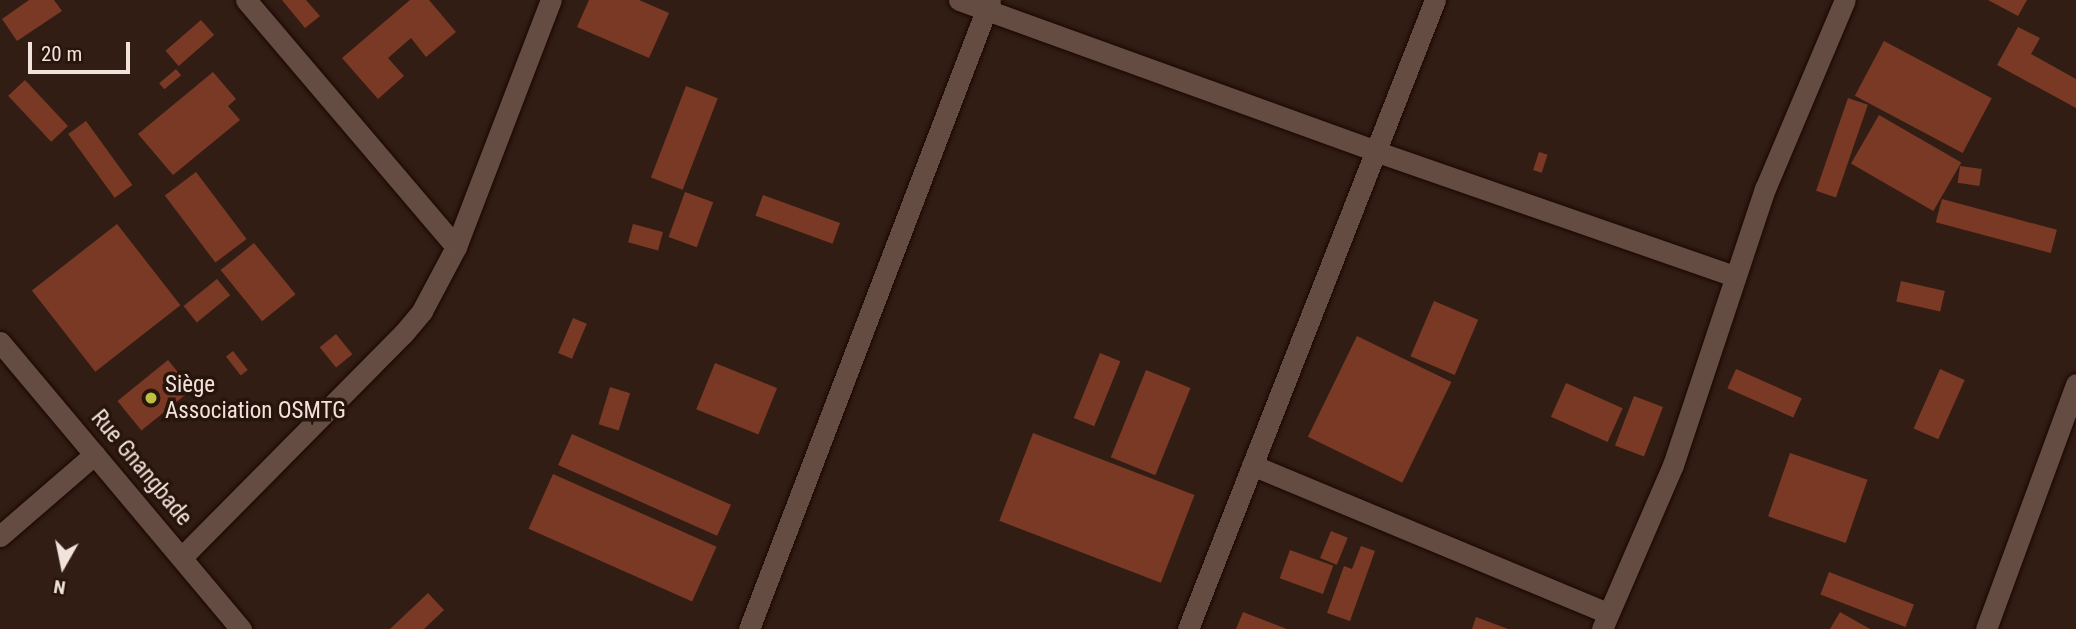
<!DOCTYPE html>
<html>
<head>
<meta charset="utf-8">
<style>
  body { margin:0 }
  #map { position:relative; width:2076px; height:629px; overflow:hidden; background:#321d14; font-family:"Roboto Condensed",sans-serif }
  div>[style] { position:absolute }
  .building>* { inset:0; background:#7a3924; transform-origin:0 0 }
  .roads { filter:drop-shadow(0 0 2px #190701) drop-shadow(0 0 2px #190701) }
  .minor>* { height:21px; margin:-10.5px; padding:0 10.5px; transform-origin:10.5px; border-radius:10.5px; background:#644c42 }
  .dots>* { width:19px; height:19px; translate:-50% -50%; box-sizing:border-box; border:4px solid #27140a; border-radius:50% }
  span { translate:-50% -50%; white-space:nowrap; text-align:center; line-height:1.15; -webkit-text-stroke:7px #27140a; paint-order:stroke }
  .poi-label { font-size:23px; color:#f1e2dc }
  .left { translate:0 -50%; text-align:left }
  .street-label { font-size:23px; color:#f1e2dc }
  .north { position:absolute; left:28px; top:531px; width:70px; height:70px; -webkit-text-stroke:5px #27140a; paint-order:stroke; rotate:189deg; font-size:19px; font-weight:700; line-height:28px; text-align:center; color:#f1e2dc }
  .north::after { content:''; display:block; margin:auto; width:24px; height:32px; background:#f1e2dc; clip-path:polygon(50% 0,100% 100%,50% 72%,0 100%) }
  .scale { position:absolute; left:28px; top:42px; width:102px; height:32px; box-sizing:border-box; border:4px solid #f1e2dc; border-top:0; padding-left:9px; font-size:21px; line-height:24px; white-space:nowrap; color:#f1e2dc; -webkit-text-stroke:5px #27140a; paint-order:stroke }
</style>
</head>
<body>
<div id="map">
  <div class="building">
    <div style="clip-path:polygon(29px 0,54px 0,62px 11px,17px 41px,2px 19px)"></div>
    <div style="clip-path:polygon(282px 0,306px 0,320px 16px,305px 28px)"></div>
    <div style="clip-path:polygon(410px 0,429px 0,456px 32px,426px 57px,411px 38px,388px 58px,404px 76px,378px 99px,342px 58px)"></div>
    <div style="clip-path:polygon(589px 0,639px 0,669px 13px,649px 58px,577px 27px)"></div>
    <div style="clip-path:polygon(1988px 0,2027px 0,2018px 16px)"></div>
    <div style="left:201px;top:20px;width:20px;height:47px;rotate:49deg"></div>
    <div style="clip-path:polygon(2018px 27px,2040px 38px,2031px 54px,2076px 79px,2076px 108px,1997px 65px)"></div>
    <div style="left:1884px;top:41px;width:122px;height:62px;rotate:28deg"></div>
    <div style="left:176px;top:69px;width:8px;height:22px;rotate:50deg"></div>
    <div style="clip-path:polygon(213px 72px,236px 99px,228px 106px,240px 120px,173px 175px,138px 134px)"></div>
    <div style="left:25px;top:80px;width:63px;height:23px;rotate:47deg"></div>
    <div style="left:686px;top:86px;width:34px;height:98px;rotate:21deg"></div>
    <div style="left:1848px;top:98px;width:21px;height:98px;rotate:19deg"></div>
    <div style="left:1879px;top:115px;width:95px;height:56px;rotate:30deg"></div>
    <div style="left:86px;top:121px;width:79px;height:22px;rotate:54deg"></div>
    <div style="left:1539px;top:152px;width:9px;height:19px;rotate:18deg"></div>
    <div style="left:1960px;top:166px;width:22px;height:17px;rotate:8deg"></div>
    <div style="left:196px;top:172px;width:84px;height:39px;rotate:53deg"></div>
    <div style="left:685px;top:192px;width:30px;height:48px;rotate:20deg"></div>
    <div style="left:763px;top:195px;width:82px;height:22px;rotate:20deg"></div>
    <div style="left:1942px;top:199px;width:119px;height:24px;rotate:15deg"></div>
    <div style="left:117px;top:224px;width:103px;height:108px;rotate:52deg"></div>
    <div style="left:633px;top:224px;width:31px;height:19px;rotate:15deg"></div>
    <div style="left:254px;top:243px;width:66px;height:43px;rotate:51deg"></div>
    <div style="left:217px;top:279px;width:21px;height:43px;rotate:51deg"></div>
    <div style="left:1901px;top:281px;width:45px;height:21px;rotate:13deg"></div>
    <div style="left:1434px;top:301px;width:48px;height:60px;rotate:23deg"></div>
    <div style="left:573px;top:318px;width:15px;height:38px;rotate:23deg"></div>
    <div style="left:336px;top:334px;width:26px;height:21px;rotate:51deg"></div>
    <div style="left:1357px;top:336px;width:105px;height:112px;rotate:26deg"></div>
    <div style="left:233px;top:351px;width:24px;height:9px;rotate:52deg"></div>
    <div style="left:1100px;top:353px;width:22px;height:70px;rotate:22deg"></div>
    <div style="left:168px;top:360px;width:38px;height:65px;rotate:51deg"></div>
    <div style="left:715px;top:363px;width:67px;height:50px;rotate:22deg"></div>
    <div style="left:1736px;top:369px;width:72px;height:21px;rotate:24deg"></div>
    <div style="left:1940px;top:369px;width:27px;height:65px;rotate:24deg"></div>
    <div style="left:1146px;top:370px;width:48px;height:94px;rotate:22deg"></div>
    <div style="left:1566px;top:383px;width:62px;height:37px;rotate:24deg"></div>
    <div style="left:610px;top:387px;width:21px;height:39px;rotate:17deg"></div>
    <div style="left:1634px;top:396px;width:31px;height:53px;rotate:21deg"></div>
    <div style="left:1033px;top:433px;width:173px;height:94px;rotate:21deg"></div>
    <div style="left:572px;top:434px;width:174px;height:34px;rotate:24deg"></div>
    <div style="left:1790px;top:453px;width:82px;height:67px;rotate:19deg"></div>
    <div style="left:553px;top:474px;width:179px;height:60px;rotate:24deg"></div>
    <div style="left:1331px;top:531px;width:18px;height:29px;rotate:22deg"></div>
    <div style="clip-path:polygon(1361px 546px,1375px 551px,1350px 621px,1327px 613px,1344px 566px,1352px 569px)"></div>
    <div style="left:1290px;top:550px;width:46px;height:30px;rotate:20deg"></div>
    <div style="left:1829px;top:572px;width:91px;height:24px;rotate:21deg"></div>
    <div style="clip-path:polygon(428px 593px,444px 610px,424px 629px,390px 629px)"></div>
    <div style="clip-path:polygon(1243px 612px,1287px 629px,1236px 629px)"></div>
    <div style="clip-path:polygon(1840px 612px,1870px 629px,1830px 629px)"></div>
    <div style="clip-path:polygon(1476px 617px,1508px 629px,1472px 629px)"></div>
  </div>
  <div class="roads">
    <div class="minor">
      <div style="left:246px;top:0;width:324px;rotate:49.6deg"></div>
      <div style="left:959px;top:0;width:443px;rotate:19.9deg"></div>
      <div style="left:1375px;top:151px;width:380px;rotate:19.2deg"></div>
      <div style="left:0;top:342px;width:375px;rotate:50deg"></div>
      <div style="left:1252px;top:465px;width:386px;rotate:22.6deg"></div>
      <div style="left:0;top:536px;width:125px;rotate:-40.8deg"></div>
      <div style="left:182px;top:557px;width:314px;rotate:-45.3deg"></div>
      <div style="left:403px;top:334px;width:30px;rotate:-50deg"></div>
      <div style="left:422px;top:311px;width:72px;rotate:-62deg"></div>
      <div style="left:456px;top:247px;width:265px;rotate:-69deg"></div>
      <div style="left:749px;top:629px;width:674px;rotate:-69.04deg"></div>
      <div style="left:1188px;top:629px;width:676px;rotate:-68.56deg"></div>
      <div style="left:1602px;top:629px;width:179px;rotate:-66.6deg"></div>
      <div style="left:1673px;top:465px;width:291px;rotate:-71.6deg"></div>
      <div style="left:1765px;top:189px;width:205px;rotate:-67.1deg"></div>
      <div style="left:1986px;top:629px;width:261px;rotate:-69.8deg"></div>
    </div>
  </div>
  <div class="dots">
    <div style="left:151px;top:398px;background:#bcbf44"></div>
  </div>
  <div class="poi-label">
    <span class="left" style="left:165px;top:398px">Siège<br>Association OSMTG</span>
  </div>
  <div class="street-label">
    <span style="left:141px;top:468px;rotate:50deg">Rue Gnangbade</span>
  </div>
  <div class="north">N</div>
  <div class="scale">20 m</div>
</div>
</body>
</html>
